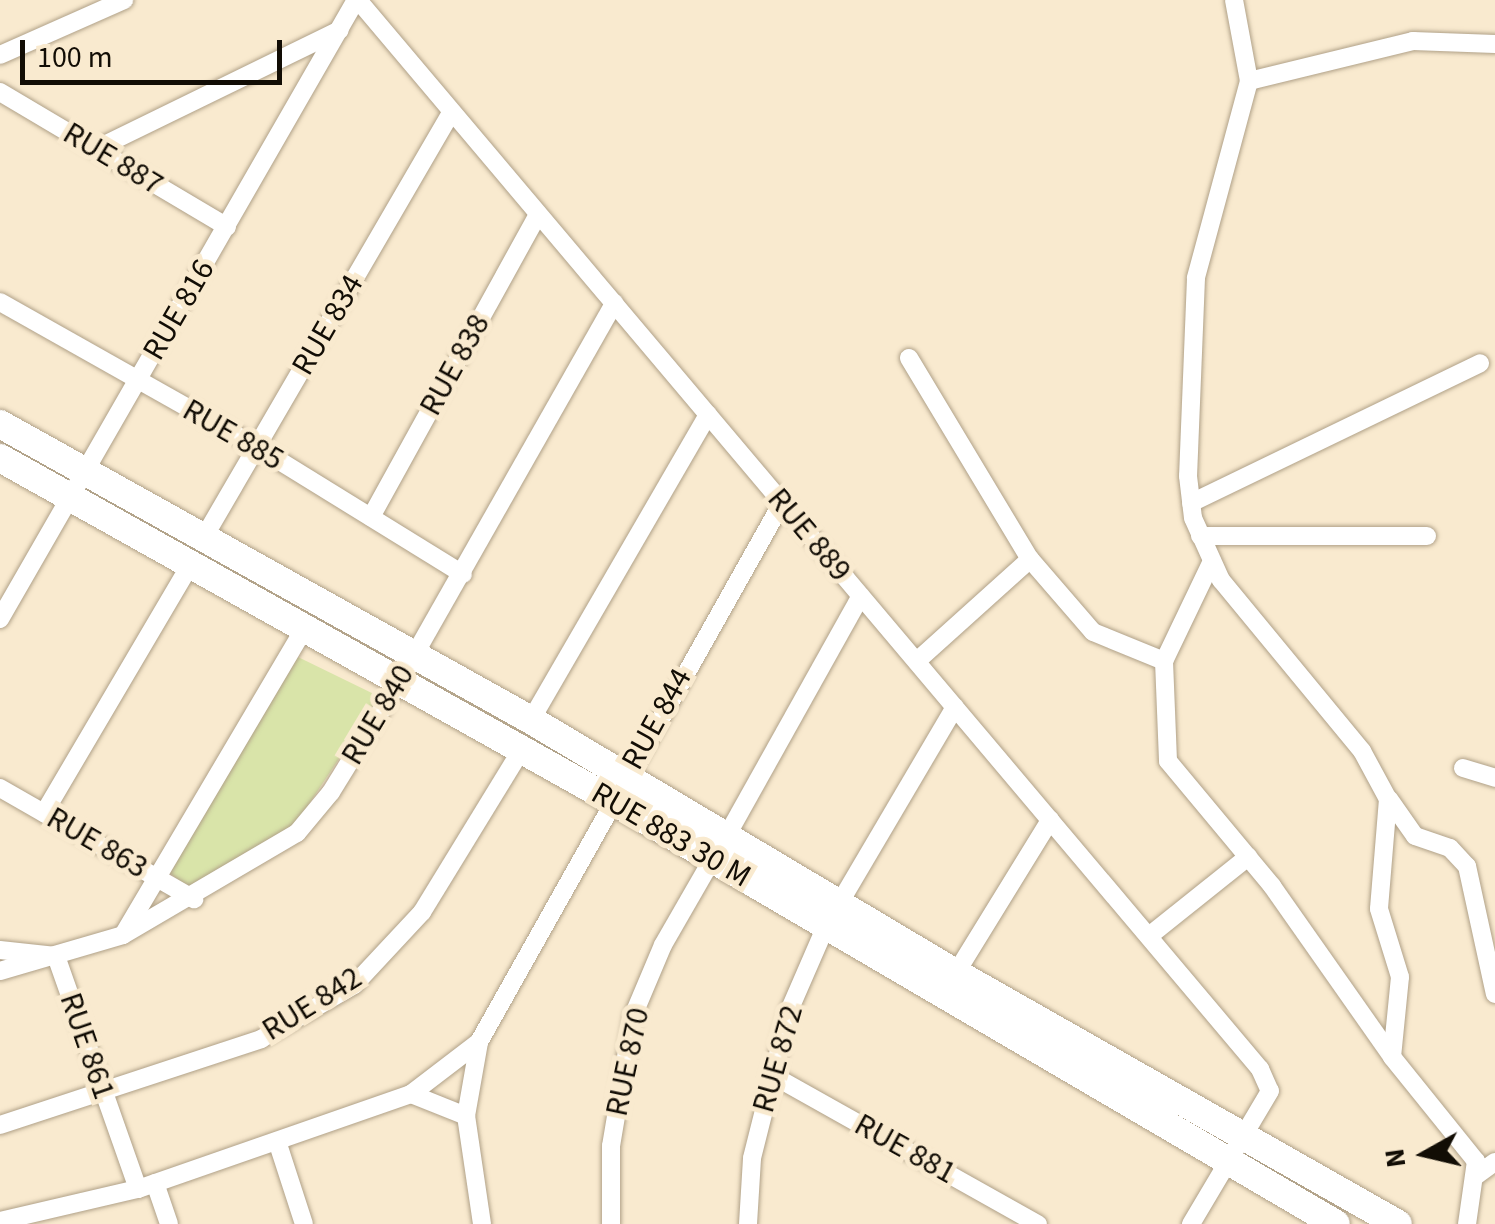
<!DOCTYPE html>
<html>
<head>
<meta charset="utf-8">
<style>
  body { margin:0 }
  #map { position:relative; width:1495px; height:1224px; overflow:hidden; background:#f9eacf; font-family:"Source Sans 3",sans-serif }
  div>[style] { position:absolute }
  .green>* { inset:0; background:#d9e4a9 }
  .roads { filter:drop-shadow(0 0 2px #b0a188) drop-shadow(0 0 2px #b0a188) }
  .street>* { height:18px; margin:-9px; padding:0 9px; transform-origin:9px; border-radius:9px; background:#fff }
  .primary>* { height:28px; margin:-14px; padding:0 14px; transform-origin:14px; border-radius:14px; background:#fff }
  span { translate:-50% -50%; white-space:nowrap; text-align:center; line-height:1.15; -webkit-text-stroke:10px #f9eacf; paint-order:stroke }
  .street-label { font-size:32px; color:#120d05 }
  .north { position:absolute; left:1375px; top:1104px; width:100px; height:100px; -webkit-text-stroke:8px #f9eacf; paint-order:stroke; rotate:262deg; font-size:28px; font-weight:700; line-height:40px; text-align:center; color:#120d05 }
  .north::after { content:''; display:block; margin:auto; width:35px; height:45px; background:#120d05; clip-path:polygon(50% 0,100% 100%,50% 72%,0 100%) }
  .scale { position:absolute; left:20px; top:40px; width:262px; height:45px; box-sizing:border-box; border:5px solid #120d05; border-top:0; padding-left:12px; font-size:30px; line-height:35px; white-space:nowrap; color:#120d05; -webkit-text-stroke:8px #f9eacf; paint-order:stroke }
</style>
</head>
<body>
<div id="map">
  <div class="green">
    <div style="clip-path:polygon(298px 657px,380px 697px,297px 822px,194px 894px,169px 872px)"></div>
  </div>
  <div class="roads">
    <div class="street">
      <div style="left:358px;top:0;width:1399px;rotate:49.84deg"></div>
      <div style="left:1260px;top:1069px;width:24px;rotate:66deg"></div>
      <div style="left:1270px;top:1091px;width:155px;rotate:120.7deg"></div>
      <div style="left:1234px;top:0;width:82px;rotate:79.5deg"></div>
      <div style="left:1249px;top:81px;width:204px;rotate:105.1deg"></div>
      <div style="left:1196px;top:278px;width:198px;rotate:92.3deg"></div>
      <div style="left:1188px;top:476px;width:42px;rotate:83.2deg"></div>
      <div style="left:1193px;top:518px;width:68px;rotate:65.7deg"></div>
      <div style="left:1221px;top:580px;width:222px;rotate:50.5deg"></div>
      <div style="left:1362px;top:751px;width:55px;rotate:61.6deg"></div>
      <div style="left:1388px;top:799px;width:110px;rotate:94.7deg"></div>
      <div style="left:1379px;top:909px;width:71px;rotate:72.8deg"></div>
      <div style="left:1400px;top:977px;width:80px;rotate:95.7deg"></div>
      <div style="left:1392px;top:1057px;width:134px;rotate:51.1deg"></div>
      <div style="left:1476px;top:1161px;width:64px;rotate:98.1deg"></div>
      <div style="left:0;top:55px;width:136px;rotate:-23.9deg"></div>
      <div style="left:1249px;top:81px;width:169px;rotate:-13.7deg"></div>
      <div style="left:1413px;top:41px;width:82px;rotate:2.1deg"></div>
      <div style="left:0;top:92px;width:264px;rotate:30.7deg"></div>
      <div style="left:96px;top:149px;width:271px;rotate:-26deg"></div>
      <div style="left:0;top:302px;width:295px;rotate:29.4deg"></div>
      <div style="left:257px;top:447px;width:242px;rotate:31.7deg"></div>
      <div style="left:909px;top:358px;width:235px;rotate:59deg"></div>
      <div style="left:1030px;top:559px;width:96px;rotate:49.2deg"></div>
      <div style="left:1093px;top:632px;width:77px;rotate:22.2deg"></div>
      <div style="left:1191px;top:503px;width:321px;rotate:-25.8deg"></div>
      <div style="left:371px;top:517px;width:346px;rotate:-61.1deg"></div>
      <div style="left:1200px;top:536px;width:227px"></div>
      <div style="left:203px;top:539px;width:494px;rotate:-59.8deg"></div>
      <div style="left:1212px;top:561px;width:111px;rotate:115.6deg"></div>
      <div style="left:1164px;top:661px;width:100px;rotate:87.7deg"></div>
      <div style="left:1168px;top:761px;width:163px;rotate:50.2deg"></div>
      <div style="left:1272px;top:886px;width:209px;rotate:54.9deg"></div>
      <div style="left:0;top:619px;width:714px;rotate:-60.1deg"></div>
      <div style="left:918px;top:660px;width:151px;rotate:-42deg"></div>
      <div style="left:531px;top:720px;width:353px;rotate:-59.9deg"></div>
      <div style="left:1463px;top:768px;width:34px;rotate:17deg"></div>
      <div style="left:0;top:788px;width:224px;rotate:29.8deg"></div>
      <div style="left:1389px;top:799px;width:45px;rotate:54.9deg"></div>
      <div style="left:1415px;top:836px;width:37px;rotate:19deg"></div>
      <div style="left:1450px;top:848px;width:25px;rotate:47deg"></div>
      <div style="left:1467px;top:866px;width:131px;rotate:77.7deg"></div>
      <div style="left:44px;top:813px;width:288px;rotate:-59.5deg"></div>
      <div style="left:725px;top:839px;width:278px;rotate:-60.8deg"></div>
      <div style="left:123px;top:935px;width:356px;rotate:-59.4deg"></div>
      <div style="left:1149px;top:936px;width:127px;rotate:-38.6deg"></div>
      <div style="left:0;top:950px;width:56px;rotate:6.1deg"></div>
      <div style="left:56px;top:956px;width:247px;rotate:70.6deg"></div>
      <div style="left:0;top:971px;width:128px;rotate:-16.3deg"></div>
      <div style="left:123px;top:935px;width:202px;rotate:-30.4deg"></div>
      <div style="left:297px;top:833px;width:53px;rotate:-50.3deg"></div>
      <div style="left:331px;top:792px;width:129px;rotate:-58.3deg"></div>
      <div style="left:399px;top:682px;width:436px;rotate:-60.4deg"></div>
      <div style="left:956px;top:973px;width:180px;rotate:-58.4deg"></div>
      <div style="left:772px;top:1075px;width:305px;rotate:29.3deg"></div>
      <div style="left:411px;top:1094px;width:59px;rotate:21.8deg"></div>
      <div style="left:0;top:1125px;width:275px;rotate:-18.2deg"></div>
      <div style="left:261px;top:1039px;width:108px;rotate:-30.1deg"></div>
      <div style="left:354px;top:985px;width:100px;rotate:-47deg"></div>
      <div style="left:422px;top:912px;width:191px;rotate:-58.5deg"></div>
      <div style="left:277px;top:1141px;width:87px;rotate:72deg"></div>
      <div style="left:1477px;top:1175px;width:22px;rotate:-36deg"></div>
      <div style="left:155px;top:1183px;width:43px;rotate:71.1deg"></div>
      <div style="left:0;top:1221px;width:142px;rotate:-13.1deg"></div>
      <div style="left:138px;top:1189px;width:289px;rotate:-19.2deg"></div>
      <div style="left:411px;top:1094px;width:86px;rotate:-37.4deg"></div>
      <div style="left:482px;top:1224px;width:109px;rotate:-98.4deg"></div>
      <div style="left:466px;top:1116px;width:75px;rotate:-80deg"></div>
      <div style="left:479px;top:1042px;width:618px;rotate:-60.66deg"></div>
      <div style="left:611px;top:1224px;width:78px;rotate:-90deg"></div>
      <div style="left:611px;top:1146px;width:132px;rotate:-80.4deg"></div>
      <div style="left:633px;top:1016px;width:77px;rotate:-67.1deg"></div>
      <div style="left:663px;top:945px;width:100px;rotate:-60.1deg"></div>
      <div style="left:748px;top:1224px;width:66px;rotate:-86.5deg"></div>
      <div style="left:752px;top:1158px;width:152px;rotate:-75.9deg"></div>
      <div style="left:789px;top:1011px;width:93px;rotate:-66.5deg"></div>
      <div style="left:826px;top:926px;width:254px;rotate:-59.5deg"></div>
    </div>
    <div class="primary">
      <div style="left:0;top:424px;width:608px;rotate:29.14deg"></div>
      <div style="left:531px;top:720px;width:495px;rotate:30.8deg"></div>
      <div style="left:956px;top:973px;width:508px;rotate:29.59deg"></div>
      <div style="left:0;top:458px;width:705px;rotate:29.22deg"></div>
      <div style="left:615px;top:802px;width:835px;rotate:30.34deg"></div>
    </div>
  </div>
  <div class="street-label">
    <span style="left:113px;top:159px;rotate:31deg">RUE 887</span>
    <span style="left:179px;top:310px;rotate:-60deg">RUE 816</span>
    <span style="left:328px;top:325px;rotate:-60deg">RUE 834</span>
    <span style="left:455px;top:365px;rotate:-61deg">RUE 838</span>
    <span style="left:233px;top:435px;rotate:30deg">RUE 885</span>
    <span style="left:809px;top:535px;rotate:50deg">RUE 889</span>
    <span style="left:378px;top:715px;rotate:-59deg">RUE 840</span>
    <span style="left:657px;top:719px;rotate:-61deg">RUE 844</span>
    <span style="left:671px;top:835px;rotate:30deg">RUE 883 30 M</span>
    <span style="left:97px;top:843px;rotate:30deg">RUE 863</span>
    <span style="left:312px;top:1004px;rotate:-32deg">RUE 842</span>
    <span style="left:87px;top:1046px;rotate:71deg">RUE 861</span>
    <span style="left:778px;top:1059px;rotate:-74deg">RUE 872</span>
    <span style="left:628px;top:1062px;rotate:-78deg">RUE 870</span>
    <span style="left:905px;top:1149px;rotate:29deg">RUE 881</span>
  </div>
  <div class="north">N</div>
  <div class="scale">100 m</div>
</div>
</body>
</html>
